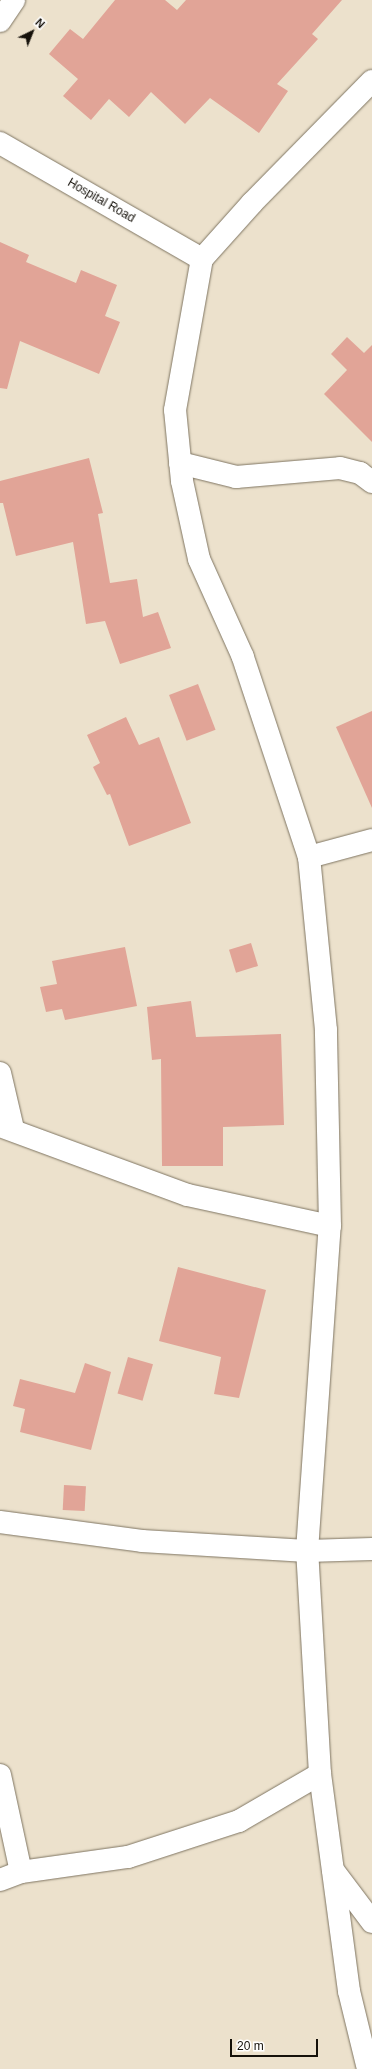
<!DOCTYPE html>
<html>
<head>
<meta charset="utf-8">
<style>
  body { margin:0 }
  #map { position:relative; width:372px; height:2069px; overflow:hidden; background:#ece1cc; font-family:Helvetica,sans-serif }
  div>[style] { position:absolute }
  .building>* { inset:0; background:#e1a497; transform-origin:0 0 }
  .roads { filter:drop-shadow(0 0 1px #7f7562) drop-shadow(0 0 1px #7f7562) }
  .street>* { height:22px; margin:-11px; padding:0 11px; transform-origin:11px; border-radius:11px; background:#fff }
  span { translate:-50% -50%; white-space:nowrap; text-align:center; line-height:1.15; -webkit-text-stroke:3px #fff; paint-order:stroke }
  .street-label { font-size:12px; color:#15110a }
  .north { position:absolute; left:12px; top:12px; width:40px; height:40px; -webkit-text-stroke:3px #fff; paint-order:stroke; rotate:43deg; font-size:11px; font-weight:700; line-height:16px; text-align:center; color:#15110a }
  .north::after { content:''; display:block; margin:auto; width:14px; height:18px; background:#15110a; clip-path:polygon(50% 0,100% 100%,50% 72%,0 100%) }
  .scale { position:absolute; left:230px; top:2039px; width:88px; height:18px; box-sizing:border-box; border:2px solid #15110a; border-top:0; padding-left:5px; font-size:12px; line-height:14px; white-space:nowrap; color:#15110a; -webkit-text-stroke:3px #fff; paint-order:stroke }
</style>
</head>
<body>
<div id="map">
  <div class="building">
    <div style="clip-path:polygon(115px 0,165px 0,177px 10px,186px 0,342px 0,312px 34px,318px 39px,277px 84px,288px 91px,259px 133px,210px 98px,185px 124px,151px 92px,129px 117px,109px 99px,91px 120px,63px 96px,78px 79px,49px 54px,70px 29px,83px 39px)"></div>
    <div style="clip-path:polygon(0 242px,29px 255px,26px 262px,76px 283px,81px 270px,117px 285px,105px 316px,120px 322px,99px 374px,20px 341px,7px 389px,0 388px)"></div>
    <div style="clip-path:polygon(347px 337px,364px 353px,372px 345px,372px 442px,324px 394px,347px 370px,331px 354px)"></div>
    <div style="clip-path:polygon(89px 458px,103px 513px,98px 514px,110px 583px,137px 579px,143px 617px,158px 612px,171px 648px,120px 664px,105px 621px,86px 624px,73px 542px,16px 556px,3px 503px,0 503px,0 481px)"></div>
    <div style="left:198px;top:684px;width:49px;height:31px;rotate:69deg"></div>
    <div style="clip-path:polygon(372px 711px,372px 808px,336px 727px)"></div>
    <div style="clip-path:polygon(126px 717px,139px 745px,159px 737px,191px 823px,129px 846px,110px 794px,107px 795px,93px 767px,100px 763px,87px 735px)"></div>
    <div style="left:251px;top:943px;width:24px;height:23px;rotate:73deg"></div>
    <div style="clip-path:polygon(125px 947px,137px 1006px,65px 1020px,62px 1009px,46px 1012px,40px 987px,57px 984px,52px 961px)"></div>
    <div style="clip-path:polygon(191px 1001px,196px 1037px,281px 1034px,284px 1125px,223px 1127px,223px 1166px,162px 1166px,161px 1059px,152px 1060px,147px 1007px)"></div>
    <div style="clip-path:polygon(178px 1267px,266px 1290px,239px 1398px,214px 1394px,221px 1357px,159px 1341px)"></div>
    <div style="left:128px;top:1357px;width:26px;height:38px;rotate:16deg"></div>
    <div style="clip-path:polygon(85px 1363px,111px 1372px,91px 1450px,20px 1432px,25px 1409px,13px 1406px,20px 1379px,75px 1393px)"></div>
    <div style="left:64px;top:1485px;width:22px;height:25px;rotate:3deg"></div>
  </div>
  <div class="roads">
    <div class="street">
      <div style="left:0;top:21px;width:25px;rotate:-56deg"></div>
      <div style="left:0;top:143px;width:233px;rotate:29.9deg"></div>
      <div style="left:180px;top:463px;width:58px;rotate:14deg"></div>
      <div style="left:236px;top:477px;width:104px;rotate:-4.9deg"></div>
      <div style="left:340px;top:468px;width:21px;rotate:14deg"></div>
      <div style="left:360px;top:473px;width:15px;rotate:37deg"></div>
      <div style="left:309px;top:857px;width:65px;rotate:-15.1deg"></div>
      <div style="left:0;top:1073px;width:57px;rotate:76.9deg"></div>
      <div style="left:0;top:1126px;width:200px;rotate:20.2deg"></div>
      <div style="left:188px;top:1195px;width:145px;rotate:12.3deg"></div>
      <div style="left:0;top:1522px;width:143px;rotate:7.6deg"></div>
      <div style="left:142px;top:1541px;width:165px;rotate:3.5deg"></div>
      <div style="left:307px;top:1551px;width:65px;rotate:-1.8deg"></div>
      <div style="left:0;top:1775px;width:99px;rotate:77.8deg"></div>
      <div style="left:333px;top:1870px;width:65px;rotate:53.1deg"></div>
      <div style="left:0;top:1880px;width:22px;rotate:-21deg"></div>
      <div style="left:21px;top:1872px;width:108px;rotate:-8deg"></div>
      <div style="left:128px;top:1857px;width:117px;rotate:-18deg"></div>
      <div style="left:239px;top:1821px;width:94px;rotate:-30.1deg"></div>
      <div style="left:368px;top:2069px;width:80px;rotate:-103.7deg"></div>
      <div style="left:349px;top:1991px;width:219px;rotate:-97.6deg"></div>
      <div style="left:320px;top:1774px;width:223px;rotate:-93.3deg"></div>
      <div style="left:307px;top:1551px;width:326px;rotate:-86deg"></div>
      <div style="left:330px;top:1226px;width:196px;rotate:-91.2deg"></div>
      <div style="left:326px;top:1030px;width:174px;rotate:-95.6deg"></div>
      <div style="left:309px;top:857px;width:211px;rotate:-108.3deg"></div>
      <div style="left:243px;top:657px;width:107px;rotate:-114.2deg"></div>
      <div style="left:199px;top:559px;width:80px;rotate:-102.3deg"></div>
      <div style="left:182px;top:481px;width:71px;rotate:-95.6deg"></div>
      <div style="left:175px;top:410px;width:153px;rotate:-79.9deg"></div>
      <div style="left:202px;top:259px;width:75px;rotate:-48.2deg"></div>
      <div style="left:252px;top:203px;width:171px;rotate:-45.5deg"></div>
    </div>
  </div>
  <div class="street-label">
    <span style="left:101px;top:201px;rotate:30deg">Hospital Road</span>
  </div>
  <div class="north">N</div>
  <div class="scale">20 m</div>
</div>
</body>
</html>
